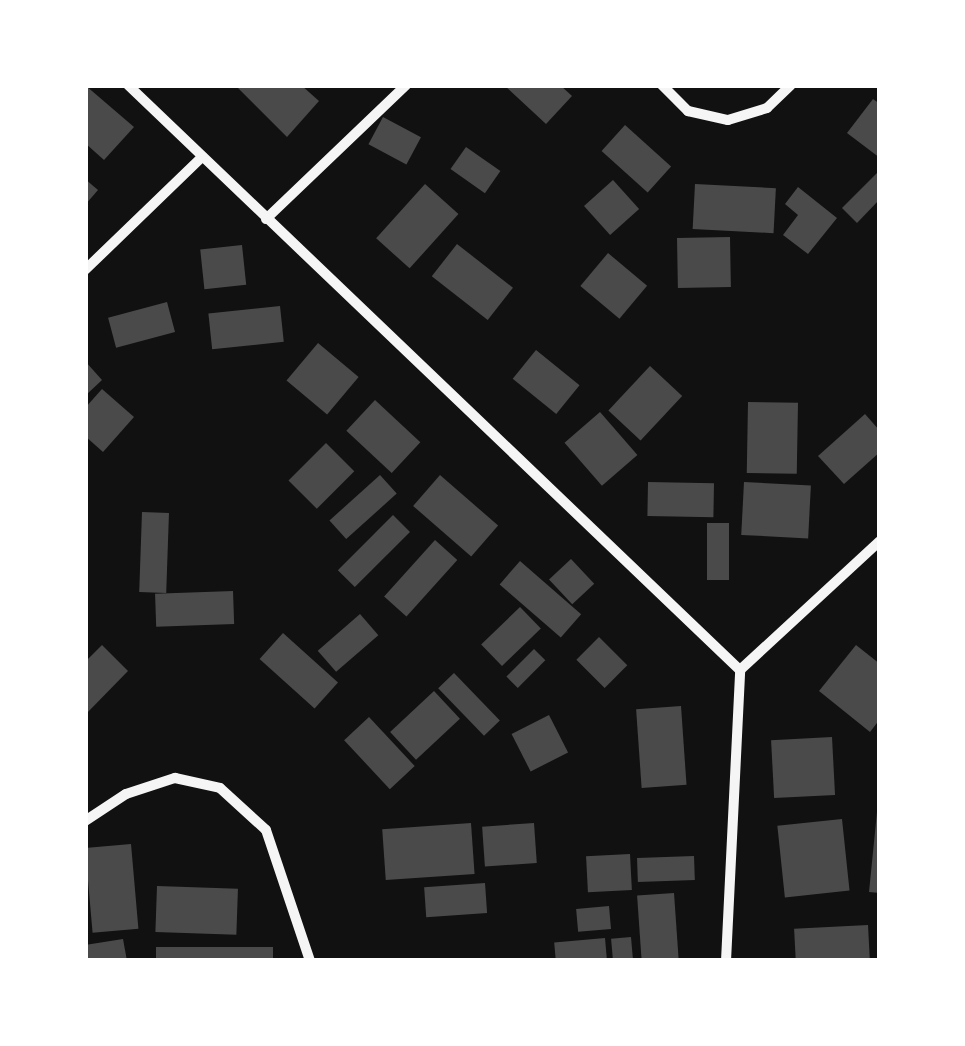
<!DOCTYPE html>
<html>
<head>
<meta charset="utf-8">
<style>
  body { margin:0 }
  #map { position:relative; width:965px; height:1046px; overflow:hidden; background:#111; font-family:Jost,sans-serif }
  div>[style] { position:absolute }
  .building>* { inset:0; background:#4a4a4a; transform-origin:0 0 }
  .minor>* { height:10px; margin:-5px; padding:0 5px; transform-origin:5px; border-radius:5px; background:#f5f5f5 }
  span { translate:-50% -50%; white-space:nowrap; text-align:center; line-height:1.15; -webkit-text-stroke:9px #fff; paint-order:stroke }
  .frame { position:absolute; inset:0; border:88px solid #fff; pointer-events:none }
</style>
</head>
<body>
<div id="map">
  <div class="building">
    <div style="clip-path:polygon(85px 85px,134px 127px,104px 160px,85px 143px)"></div>
    <div style="clip-path:polygon(235px 85px,301px 85px,319px 101px,287px 137px)"></div>
    <div style="clip-path:polygon(504px 85px,560px 85px,572px 96px,546px 124px)"></div>
    <div style="clip-path:polygon(873px 99px,880px 104px,880px 158px,847px 133px)"></div>
    <div style="left:383px;top:117px;width:43px;height:31px;rotate:28deg"></div>
    <div style="left:625px;top:125px;width:62px;height:35px;rotate:42deg"></div>
    <div style="left:466px;top:147px;width:42px;height:27px;rotate:35deg"></div>
    <div style="clip-path:polygon(877px 173px,880px 199px,857px 223px,842px 208px)"></div>
    <div style="clip-path:polygon(85px 179px,98px 190px,85px 205px)"></div>
    <div style="left:613px;top:180px;width:39px;height:39px;rotate:48deg"></div>
    <div style="left:425px;top:184px;width:45px;height:73px;rotate:42deg"></div>
    <div style="left:695px;top:184px;width:81px;height:45px;rotate:3deg"></div>
    <div style="clip-path:polygon(798px 187px,837px 218px,808px 254px,783px 235px,798px 215px,785px 204px)"></div>
    <div style="left:730px;top:237px;width:50px;height:53px;rotate:89deg"></div>
    <div style="left:457px;top:244px;width:71px;height:41px;rotate:38deg"></div>
    <div style="left:242px;top:245px;width:40px;height:42px;rotate:84deg"></div>
    <div style="left:608px;top:253px;width:51px;height:43px;rotate:40deg"></div>
    <div style="left:167px;top:302px;width:31px;height:61px;rotate:75deg"></div>
    <div style="left:280px;top:306px;width:36px;height:72px;rotate:84deg"></div>
    <div style="left:318px;top:343px;width:53px;height:49px;rotate:40deg"></div>
    <div style="left:536px;top:350px;width:56px;height:37px;rotate:39deg"></div>
    <div style="clip-path:polygon(85px 361px,102px 380px,85px 396px)"></div>
    <div style="left:650px;top:366px;width:44px;height:61px;rotate:43deg"></div>
    <div style="clip-path:polygon(102px 389px,134px 417px,103px 452px,85px 436px,85px 408px)"></div>
    <div style="left:375px;top:400px;width:62px;height:42px;rotate:43deg"></div>
    <div style="left:748px;top:402px;width:50px;height:71px;rotate:1deg"></div>
    <div style="left:600px;top:412px;width:57px;height:47px;rotate:49deg"></div>
    <div style="clip-path:polygon(865px 414px,880px 431px,880px 452px,844px 484px,818px 456px)"></div>
    <div style="left:326px;top:443px;width:40px;height:53px;rotate:45deg"></div>
    <div style="left:380px;top:475px;width:25px;height:68px;rotate:48deg"></div>
    <div style="left:440px;top:475px;width:77px;height:41px;rotate:41deg"></div>
    <div style="left:648px;top:482px;width:66px;height:34px;rotate:1deg"></div>
    <div style="left:744px;top:482px;width:67px;height:53px;rotate:3deg"></div>
    <div style="left:142px;top:512px;width:27px;height:80px;rotate:2deg"></div>
    <div style="left:393px;top:515px;width:24px;height:78px;rotate:45deg"></div>
    <div style="left:707px;top:523px;width:22px;height:57px"></div>
    <div style="left:435px;top:540px;width:30px;height:76px;rotate:42deg"></div>
    <div style="left:571px;top:559px;width:34px;height:30px;rotate:47deg"></div>
    <div style="left:520px;top:561px;width:81px;height:31px;rotate:41deg"></div>
    <div style="left:233px;top:591px;width:33px;height:78px;rotate:88deg"></div>
    <div style="left:520px;top:607px;width:30px;height:54px;rotate:46deg"></div>
    <div style="left:360px;top:614px;width:28px;height:56px;rotate:49deg"></div>
    <div style="left:283px;top:633px;width:74px;height:35px;rotate:42deg"></div>
    <div style="left:599px;top:637px;width:40px;height:32px;rotate:45deg"></div>
    <div style="clip-path:polygon(102px 645px,128px 671px,85px 715px,85px 662px)"></div>
    <div style="clip-path:polygon(856px 645px,880px 664px,880px 719px,870px 732px,819px 691px)"></div>
    <div style="left:534px;top:649px;width:16px;height:39px;rotate:45deg"></div>
    <div style="left:454px;top:673px;width:66px;height:22px;rotate:46deg"></div>
    <div style="left:434px;top:691px;width:38px;height:60px;rotate:47deg"></div>
    <div style="left:681px;top:706px;width:79px;height:45px;rotate:86deg"></div>
    <div style="left:549px;top:715px;width:42px;height:42px;rotate:63deg"></div>
    <div style="left:369px;top:717px;width:67px;height:34px;rotate:47deg"></div>
    <div style="left:832px;top:737px;width:58px;height:61px;rotate:87deg"></div>
    <div style="clip-path:polygon(877px 812px,880px 812px,880px 893px,869px 892px)"></div>
    <div style="left:842px;top:819px;width:72px;height:65px;rotate:84deg"></div>
    <div style="left:471px;top:823px;width:51px;height:89px;rotate:86deg"></div>
    <div style="left:534px;top:823px;width:40px;height:52px;rotate:86deg"></div>
    <div style="left:131px;top:844px;width:85px;height:46px;rotate:85deg"></div>
    <div style="left:630px;top:854px;width:36px;height:44px;rotate:87deg"></div>
    <div style="left:694px;top:856px;width:24px;height:57px;rotate:88deg"></div>
    <div style="left:485px;top:883px;width:30px;height:61px;rotate:86deg"></div>
    <div style="left:157px;top:886px;width:81px;height:46px;rotate:2deg"></div>
    <div style="left:674px;top:893px;width:68px;height:37px;rotate:86deg"></div>
    <div style="left:609px;top:906px;width:23px;height:33px;rotate:85deg"></div>
    <div style="left:868px;top:925px;width:36px;height:74px;rotate:87deg"></div>
    <div style="left:631px;top:937px;width:24px;height:20px;rotate:85deg"></div>
    <div style="left:605px;top:938px;width:21px;height:51px;rotate:85deg"></div>
    <div style="clip-path:polygon(123px 939px,127px 961px,85px 961px,85px 945px)"></div>
    <div style="left:156px;top:947px;width:117px;height:14px"></div>
  </div>
  <div class="minor">
    <div style="left:128px;top:85px;width:847px;rotate:43.71deg"></div>
    <div style="left:662px;top:85px;width:37px;rotate:45deg"></div>
    <div style="left:688px;top:111px;width:41px;rotate:12.7deg"></div>
    <div style="left:728px;top:120px;width:41px;rotate:-17.1deg"></div>
    <div style="left:767px;top:108px;width:33px;rotate:-44deg"></div>
    <div style="left:266px;top:219px;width:194px;rotate:-43.7deg"></div>
    <div style="left:85px;top:270px;width:163px;rotate:-44deg"></div>
    <div style="left:85px;top:821px;width:49px;rotate:-33.4deg"></div>
    <div style="left:126px;top:794px;width:52px;rotate:-18.1deg"></div>
    <div style="left:175px;top:778px;width:46px;rotate:12.5deg"></div>
    <div style="left:220px;top:788px;width:62px;rotate:42.4deg"></div>
    <div style="left:266px;top:830px;width:138px;rotate:71.4deg"></div>
    <div style="left:726px;top:961px;width:291px;rotate:-87.2deg"></div>
    <div style="left:740px;top:670px;width:190px;rotate:-42.7deg"></div>
  </div>
  <div class="frame"></div>
</div>
</body>
</html>
